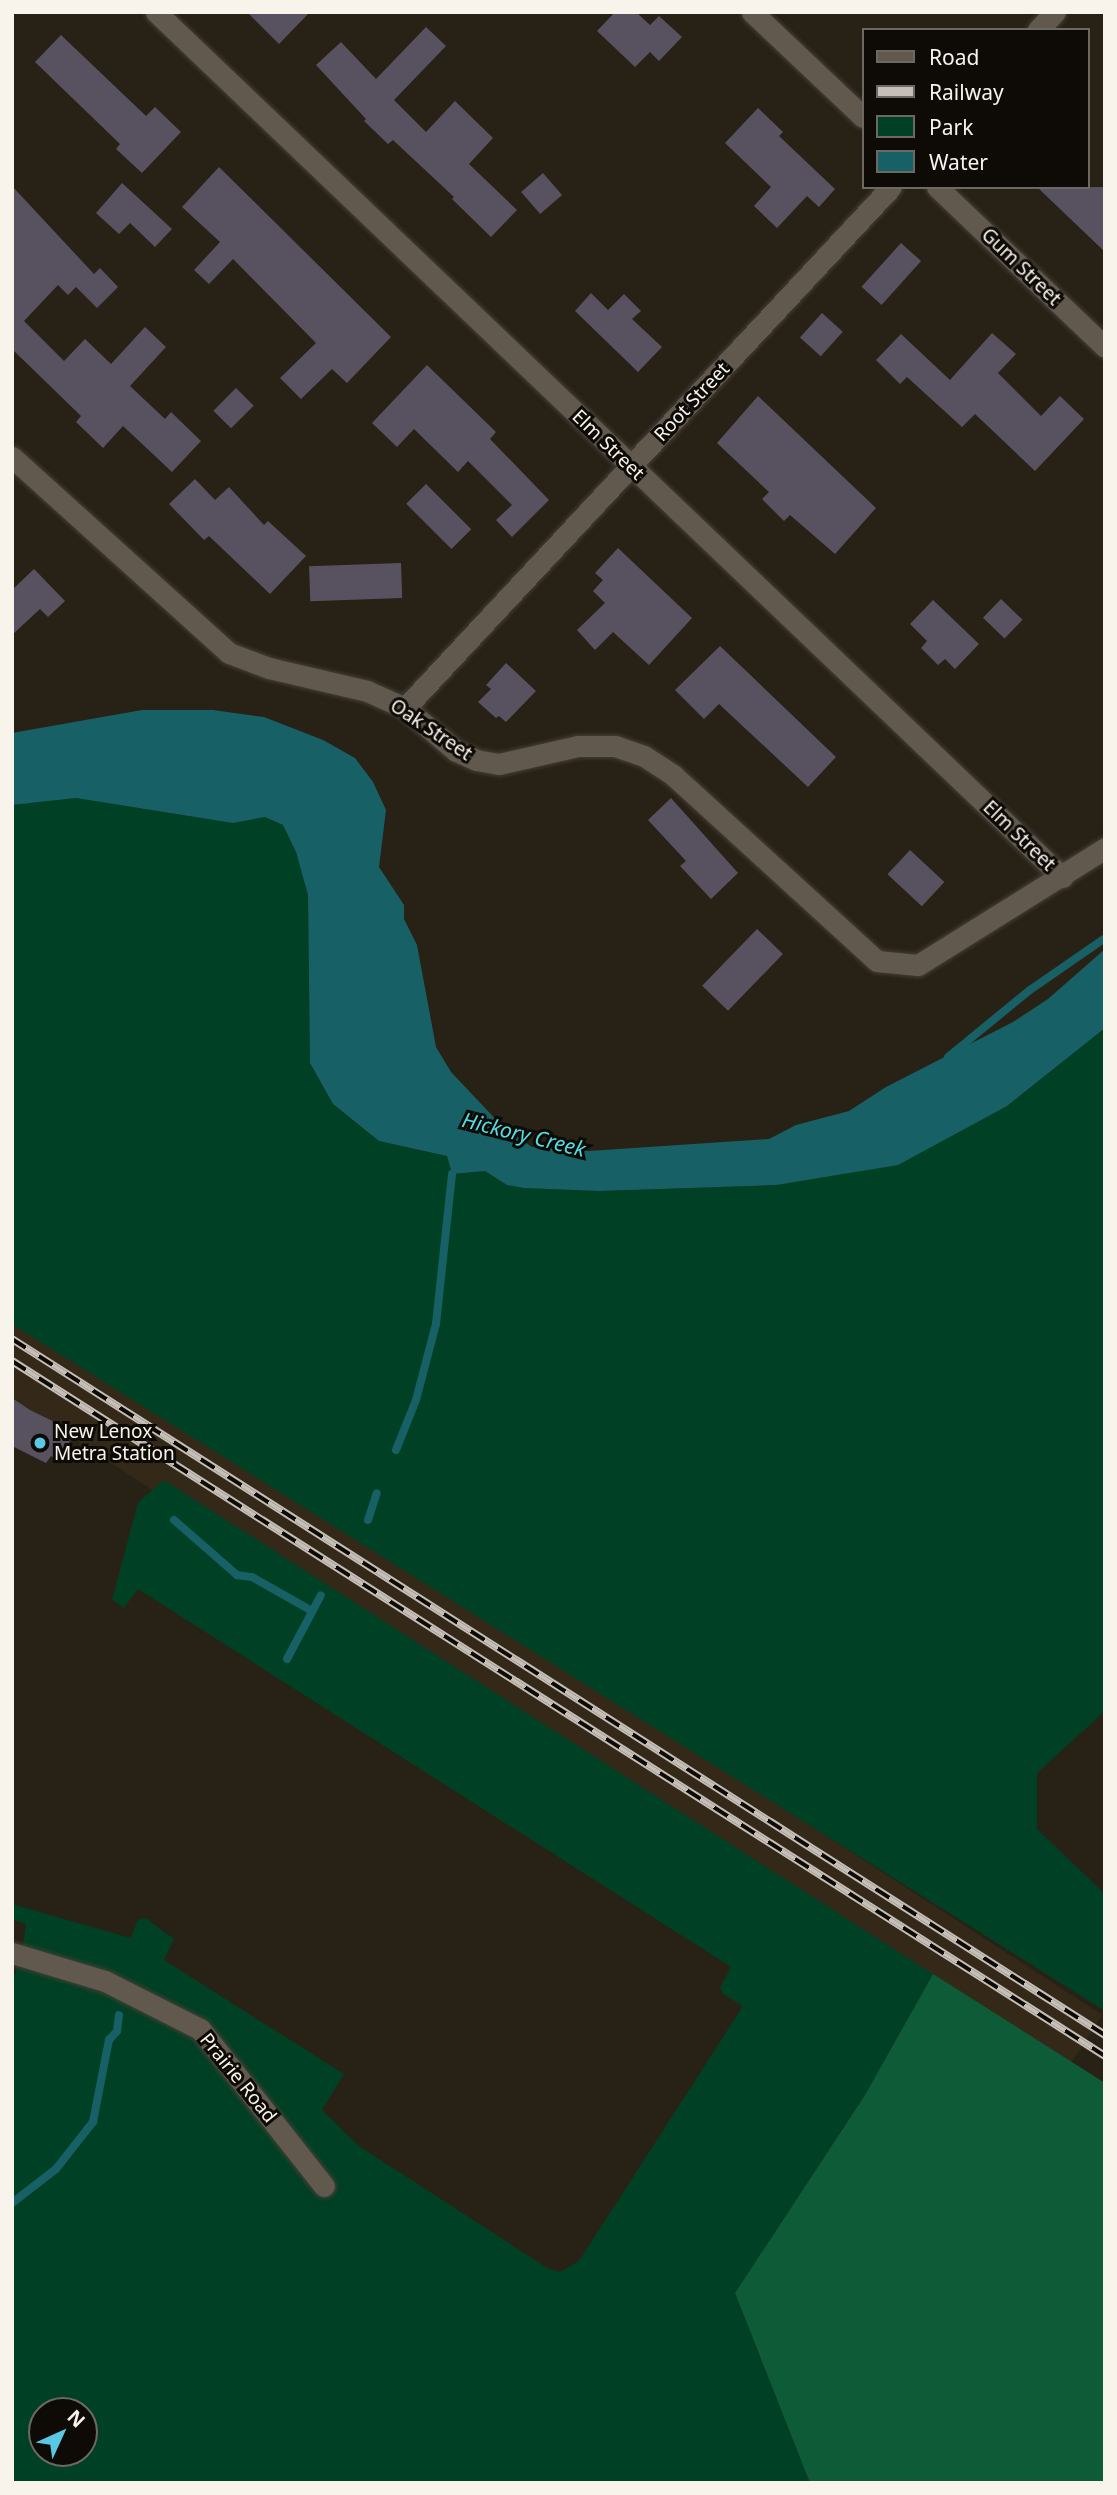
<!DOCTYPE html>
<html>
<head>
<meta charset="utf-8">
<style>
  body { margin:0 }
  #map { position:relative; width:1117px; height:2495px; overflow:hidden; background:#282116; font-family:"Noto Sans",sans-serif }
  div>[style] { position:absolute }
  .built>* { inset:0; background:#342918; transform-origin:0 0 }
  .green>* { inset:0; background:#004024 }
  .forest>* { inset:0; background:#0e5b38 }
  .water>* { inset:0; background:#176166 }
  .stream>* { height:8px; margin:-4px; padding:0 4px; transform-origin:4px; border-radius:4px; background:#176166 }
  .building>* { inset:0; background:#585260; transform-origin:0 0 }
  .roads { filter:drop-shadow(0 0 2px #443e36) drop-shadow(0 0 2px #443e36) }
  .minor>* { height:21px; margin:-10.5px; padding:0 10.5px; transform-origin:10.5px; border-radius:10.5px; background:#61594d }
  .rail>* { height:8px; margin-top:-4px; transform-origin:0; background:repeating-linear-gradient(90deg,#0e0b07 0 16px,#c5bfb7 0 32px); box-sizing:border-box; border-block:2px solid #c5bfb7 }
  .dots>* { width:19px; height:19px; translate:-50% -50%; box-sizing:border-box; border:4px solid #0e0b07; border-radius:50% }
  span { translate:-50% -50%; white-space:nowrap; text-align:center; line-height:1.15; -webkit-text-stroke:6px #0e0b07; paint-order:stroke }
  .street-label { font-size:19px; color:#f8f3eb }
  .poi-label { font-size:19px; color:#f8f3eb }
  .left { translate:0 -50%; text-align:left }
  .water-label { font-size:21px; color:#54dce4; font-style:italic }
  .frame { position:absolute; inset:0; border:14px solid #f8f3eb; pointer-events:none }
  .legend { position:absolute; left:862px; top:28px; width:228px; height:161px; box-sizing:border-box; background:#0e0b07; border:2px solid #6c6862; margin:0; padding:9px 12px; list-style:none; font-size:21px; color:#f8f3eb }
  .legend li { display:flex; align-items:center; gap:14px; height:35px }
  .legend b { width:35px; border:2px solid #6c6862 }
  .north { position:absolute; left:28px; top:2397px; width:70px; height:70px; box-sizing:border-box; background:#0e0b07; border:2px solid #6c6862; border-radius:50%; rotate:45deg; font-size:19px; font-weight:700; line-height:28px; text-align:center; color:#f8f3eb }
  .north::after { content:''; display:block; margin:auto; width:24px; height:32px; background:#5ac8e5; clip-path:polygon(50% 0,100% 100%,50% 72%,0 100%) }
</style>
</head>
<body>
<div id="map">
  <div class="built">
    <div style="left:12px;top:1307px;width:1300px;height:77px;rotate:33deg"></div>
  </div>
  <div class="green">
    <div style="clip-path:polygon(76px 798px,233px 823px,265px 817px,283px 825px,296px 852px,308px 895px,310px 1063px,333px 1104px,379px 1141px,447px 1156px,452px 1174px,485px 1171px,507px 1185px,524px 1188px,599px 1191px,776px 1185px,1007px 1106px,1105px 1028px,1105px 1711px,1037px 1773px,1037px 1829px,1105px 1894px,1105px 2011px,12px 1324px,12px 805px)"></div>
    <div style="clip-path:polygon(evenodd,164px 1480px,933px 1974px,865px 2095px,735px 2293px,810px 2483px,12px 2483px,12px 1982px,21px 1956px,26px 1924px,12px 1920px,12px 1904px,131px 1938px,137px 1921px,142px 1918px,147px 1919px,174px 1939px,164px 1960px,344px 2074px,322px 2110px,359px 2146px,549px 2269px,560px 2272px,579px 2261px,743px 2006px,723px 1994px,720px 1988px,731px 1967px,138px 1589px,124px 1608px,112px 1600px,138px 1502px,164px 1480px,42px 2411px,84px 2411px,84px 2453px,42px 2453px,42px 2411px)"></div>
  </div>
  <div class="forest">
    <div style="clip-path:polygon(933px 1974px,1105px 2083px,1105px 2483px,810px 2483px,735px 2293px,865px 2095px)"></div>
  </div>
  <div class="water">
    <div style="clip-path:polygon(142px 710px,213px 710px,264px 717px,323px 740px,355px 758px,373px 782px,386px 810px,379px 867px,404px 905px,404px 919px,417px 945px,436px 1047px,451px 1072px,503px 1127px,532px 1147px,589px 1151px,769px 1139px,796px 1125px,849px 1111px,886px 1087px,1013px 1022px,1048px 999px,1105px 949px,1105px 1028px,1007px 1106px,898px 1165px,776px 1185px,599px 1191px,524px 1188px,507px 1185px,485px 1171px,452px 1174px,447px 1156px,379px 1141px,333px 1104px,310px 1063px,308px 895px,296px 852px,283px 825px,265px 817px,233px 823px,76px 798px,12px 805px,12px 733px)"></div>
  </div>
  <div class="stream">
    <div style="left:948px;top:1057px;width:106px;rotate:-39.3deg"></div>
    <div style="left:1030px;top:990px;width:91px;rotate:-34.7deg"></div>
    <div style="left:396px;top:1450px;width:54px;rotate:-68.2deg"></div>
    <div style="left:416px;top:1400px;width:79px;rotate:-75.3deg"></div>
    <div style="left:436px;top:1324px;width:151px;rotate:-83.9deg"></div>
    <div style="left:174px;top:1520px;width:84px;rotate:41.1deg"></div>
    <div style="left:237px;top:1575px;width:15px;rotate:8deg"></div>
    <div style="left:252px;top:1577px;width:69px;rotate:29.5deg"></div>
    <div style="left:368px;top:1520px;width:28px;rotate:-72deg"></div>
    <div style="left:287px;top:1659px;width:72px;rotate:-62deg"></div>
    <div style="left:12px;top:2203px;width:56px;rotate:-37.7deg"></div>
    <div style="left:56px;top:2169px;width:60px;rotate:-51.8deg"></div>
    <div style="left:93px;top:2122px;width:84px;rotate:-79deg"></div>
    <div style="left:109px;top:2040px;width:12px;rotate:-48deg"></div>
    <div style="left:117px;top:2031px;width:16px;rotate:-83deg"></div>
  </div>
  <div class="building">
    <div style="clip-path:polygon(247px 12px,310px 12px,279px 44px)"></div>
    <div style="clip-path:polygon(615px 12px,636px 12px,650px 25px,659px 16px,682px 37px,659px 61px,650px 52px,635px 67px,597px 31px)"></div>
    <div style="clip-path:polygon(426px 27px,446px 46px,394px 100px,426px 132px,455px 101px,493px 138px,469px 164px,517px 210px,491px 237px,452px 199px,454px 197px,393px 140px,388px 144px,364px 121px,366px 119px,316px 65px,341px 42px,376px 79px)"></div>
    <div style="clip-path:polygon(61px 35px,146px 116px,155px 107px,181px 132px,142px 173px,116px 149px,120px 144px,35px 62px)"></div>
    <div style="clip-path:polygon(758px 108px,783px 132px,779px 136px,835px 189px,819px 207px,807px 196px,777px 228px,754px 206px,771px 187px,725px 143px)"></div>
    <div style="clip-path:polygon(219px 167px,391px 337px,347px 383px,332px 369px,301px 399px,280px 378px,316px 343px,233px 259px,209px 284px,194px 270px,220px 242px,182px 207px)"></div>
    <div style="left:543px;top:173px;width:29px;height:29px;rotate:49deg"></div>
    <div style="clip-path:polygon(122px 183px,172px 229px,155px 247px,130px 223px,119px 234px,96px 213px)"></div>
    <div style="clip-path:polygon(12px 186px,94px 274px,100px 268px,118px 287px,97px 308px,76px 287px,68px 295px,58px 285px,24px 321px,64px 361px,85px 339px,111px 364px,145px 327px,166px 347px,130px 386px,165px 419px,171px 412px,201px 441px,172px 472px,123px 426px,103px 448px,76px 422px,81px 416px,12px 349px)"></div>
    <div style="clip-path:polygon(1037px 187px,1105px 187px,1105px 252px)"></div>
    <div style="left:901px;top:243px;width:27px;height:59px;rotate:42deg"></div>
    <div style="clip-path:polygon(591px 293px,608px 310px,624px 294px,641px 311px,632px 319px,662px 347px,638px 372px,575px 311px)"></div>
    <div style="left:822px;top:313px;width:28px;height:33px;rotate:42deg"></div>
    <div style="clip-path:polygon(992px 333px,1016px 354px,998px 373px,1041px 416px,1060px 396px,1084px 419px,1035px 471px,975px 414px,962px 427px,907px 377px,900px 384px,876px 360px,901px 334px,950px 380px)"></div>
    <div style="clip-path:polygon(427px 365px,496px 432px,490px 439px,549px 500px,512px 537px,496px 520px,512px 505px,468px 461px,458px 472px,414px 429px,397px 447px,372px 423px)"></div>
    <div style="left:236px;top:388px;width:25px;height:32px;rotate:45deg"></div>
    <div style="clip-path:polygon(758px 396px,876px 508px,835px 554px,790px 515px,784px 521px,762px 499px,769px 492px,717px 443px)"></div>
    <div style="clip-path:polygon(195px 479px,215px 500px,229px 487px,264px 525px,268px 521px,306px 556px,270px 594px,209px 536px,204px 540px,169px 504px)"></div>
    <div style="left:426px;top:484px;width:64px;height:28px;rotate:45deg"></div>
    <div style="clip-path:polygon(618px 548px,692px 618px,649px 665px,613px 632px,595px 650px,577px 630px,605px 603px,593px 591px,603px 580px,595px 573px)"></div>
    <div style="left:401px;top:563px;width:35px;height:92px;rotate:88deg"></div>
    <div style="clip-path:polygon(34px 569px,65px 601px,48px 617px,40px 609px,12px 635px,12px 590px)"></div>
    <div style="left:1001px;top:599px;width:30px;height:26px;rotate:44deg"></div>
    <div style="clip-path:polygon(933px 600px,979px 644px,955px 669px,945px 659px,938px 665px,921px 648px,927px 641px,910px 624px)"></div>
    <div style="clip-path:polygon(720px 646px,836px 757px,808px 787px,719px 704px,704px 719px,675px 690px)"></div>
    <div style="clip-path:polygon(506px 663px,536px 691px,506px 722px,499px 716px,496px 718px,478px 702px,491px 689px,486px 685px)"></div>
    <div style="clip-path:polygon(671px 798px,738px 873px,711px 899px,680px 866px,686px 861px,648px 820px)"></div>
    <div style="left:910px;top:850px;width:47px;height:33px;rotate:43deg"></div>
    <div style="left:757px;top:929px;width:36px;height:79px;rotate:44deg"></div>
    <div style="clip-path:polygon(12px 1398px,30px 1410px,75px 1432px,59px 1461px,51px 1456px,46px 1463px,12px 1446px)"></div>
  </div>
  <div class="roads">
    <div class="minor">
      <div style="left:156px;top:12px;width:1253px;rotate:43.67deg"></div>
      <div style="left:752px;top:12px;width:153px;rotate:43.4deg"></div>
      <div style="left:1038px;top:30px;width:25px;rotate:-47deg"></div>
      <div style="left:937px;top:187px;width:232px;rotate:43.6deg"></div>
      <div style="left:12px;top:457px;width:292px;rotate:42.1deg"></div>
      <div style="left:229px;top:653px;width:43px;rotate:20.6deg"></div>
      <div style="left:269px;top:668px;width:101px;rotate:13.2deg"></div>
      <div style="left:367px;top:691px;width:42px;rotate:24.1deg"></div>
      <div style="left:405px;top:708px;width:67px;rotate:40.1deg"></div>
      <div style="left:456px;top:751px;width:22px;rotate:24deg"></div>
      <div style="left:476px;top:760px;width:23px;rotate:10deg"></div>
      <div style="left:499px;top:764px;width:81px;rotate:-12.8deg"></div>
      <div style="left:578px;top:746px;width:37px"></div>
      <div style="left:615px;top:746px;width:31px;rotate:19deg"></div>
      <div style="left:644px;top:756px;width:35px;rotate:33deg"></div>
      <div style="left:673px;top:775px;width:276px;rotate:42.4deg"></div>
      <div style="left:877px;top:961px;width:41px;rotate:5.6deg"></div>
      <div style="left:918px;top:965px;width:221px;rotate:-32deg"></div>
      <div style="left:405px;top:708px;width:712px;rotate:-46.99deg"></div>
      <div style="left:12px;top:1953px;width:97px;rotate:16.8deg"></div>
      <div style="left:105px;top:1981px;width:106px;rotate:26.8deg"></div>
      <div style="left:200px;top:2029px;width:200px;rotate:51.7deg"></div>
    </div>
  </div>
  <div class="rail">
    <div style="left:12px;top:1339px;width:1296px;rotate:32.49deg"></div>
    <div style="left:12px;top:1361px;width:1295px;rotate:32.45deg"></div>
  </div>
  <div class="dots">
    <div style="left:40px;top:1443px;background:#5ac8e5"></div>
  </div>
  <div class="street-label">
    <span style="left:1021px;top:267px;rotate:44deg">Gum Street</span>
    <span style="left:692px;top:402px;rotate:-47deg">Root Street</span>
    <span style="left:608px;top:445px;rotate:44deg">Elm Street</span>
    <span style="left:431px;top:730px;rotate:34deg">Oak Street</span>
    <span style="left:1019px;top:836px;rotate:44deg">Elm Street</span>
    <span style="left:238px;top:2078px;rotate:51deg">Prairie Road</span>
  </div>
  <div class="poi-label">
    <span class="left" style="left:54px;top:1443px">New Lenox<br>Metra Station</span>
  </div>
  <div class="water-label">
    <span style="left:524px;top:1134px;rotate:14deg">Hickory Creek</span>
  </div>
  <div class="frame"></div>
  <ul class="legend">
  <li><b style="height:9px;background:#61594d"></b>Road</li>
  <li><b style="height:9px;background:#c5bfb7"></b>Railway</li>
  <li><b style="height:19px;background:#004024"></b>Park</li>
  <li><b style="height:19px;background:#176166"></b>Water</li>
  </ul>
  <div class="north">N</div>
</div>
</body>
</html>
